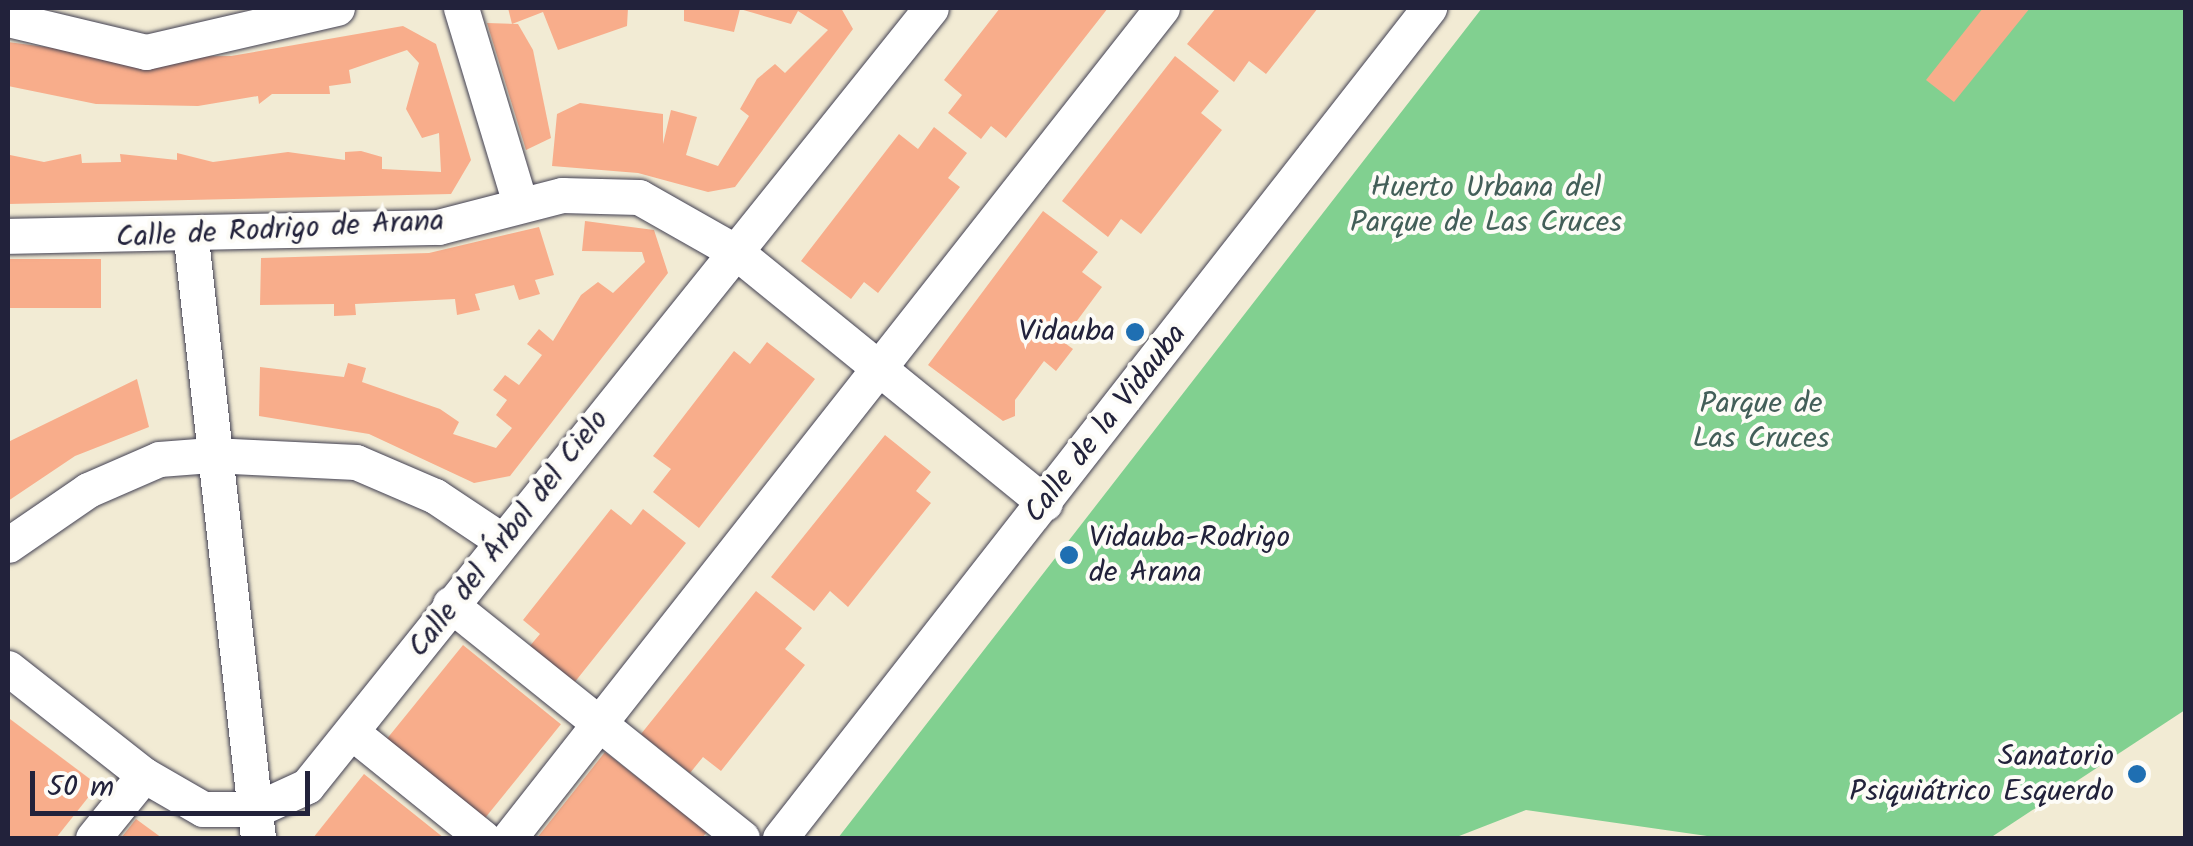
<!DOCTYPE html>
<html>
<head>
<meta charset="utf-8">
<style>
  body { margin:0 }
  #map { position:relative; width:2193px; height:846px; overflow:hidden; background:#f2ebd4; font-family:Kalam,sans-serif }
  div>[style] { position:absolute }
  .green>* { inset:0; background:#81d090 }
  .building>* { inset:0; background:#f8ad8b; transform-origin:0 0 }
  .roads { filter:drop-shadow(0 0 2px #414052) drop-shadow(0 0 2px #414052) }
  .street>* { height:35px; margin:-17.5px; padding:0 17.5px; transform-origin:17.5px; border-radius:17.5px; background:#fff }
  .dots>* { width:28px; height:28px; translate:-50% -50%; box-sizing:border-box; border:5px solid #fdfcf7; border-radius:50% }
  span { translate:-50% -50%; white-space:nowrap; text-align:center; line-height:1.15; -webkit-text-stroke:8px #fdfcf7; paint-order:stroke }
  .park-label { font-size:30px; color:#435f59 }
  .street-label { font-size:30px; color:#22223b }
  .poi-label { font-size:30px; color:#22223b }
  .right { translate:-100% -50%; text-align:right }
  .left { translate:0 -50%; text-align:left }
  .frame { position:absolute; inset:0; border:10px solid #22223b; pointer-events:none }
  .scale { position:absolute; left:30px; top:771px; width:280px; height:45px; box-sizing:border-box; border:5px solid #22223b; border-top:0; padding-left:12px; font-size:30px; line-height:35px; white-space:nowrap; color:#22223b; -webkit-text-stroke:8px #fdfcf7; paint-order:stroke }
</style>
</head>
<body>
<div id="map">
  <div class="green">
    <div style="clip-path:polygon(1482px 8px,2185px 8px,2185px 710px,1990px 838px,1721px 838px,1526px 810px,1454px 838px,838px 838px)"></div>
  </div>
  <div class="building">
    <div style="clip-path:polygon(508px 8px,628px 8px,627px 26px,558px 50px,543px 12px,512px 24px)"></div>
    <div style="clip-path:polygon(684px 8px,841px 8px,853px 29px,735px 187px,708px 192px,638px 173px,552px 166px,557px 114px,580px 103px,663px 114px,663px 144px,671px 110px,697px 117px,686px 155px,718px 166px,749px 116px,740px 109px,757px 79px,775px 64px,785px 73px,828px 30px,798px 11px,791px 24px,740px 9px,734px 32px,684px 21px)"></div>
    <div style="clip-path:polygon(1000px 8px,1108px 8px,1006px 138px,991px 126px,981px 139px,948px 113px,962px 95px,944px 80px)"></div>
    <div style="clip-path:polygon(1216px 8px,1318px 8px,1266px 74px,1249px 61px,1234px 82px,1187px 44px)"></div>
    <div style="clip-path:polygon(1983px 8px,2030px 8px,1954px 102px,1926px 80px)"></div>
    <div style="clip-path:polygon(487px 23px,518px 24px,533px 50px,551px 138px,526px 150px)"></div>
    <div style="clip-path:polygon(403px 26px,436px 44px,471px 160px,451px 194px,8px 204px,10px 155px,44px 162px,81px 154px,82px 163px,121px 162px,120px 154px,177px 160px,177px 153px,213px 162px,288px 152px,345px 160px,345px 152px,361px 151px,382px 157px,382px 169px,441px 172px,439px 133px,422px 138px,406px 109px,419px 63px,407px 50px,349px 70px,351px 83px,329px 86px,330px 94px,272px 94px,259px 104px,258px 96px,198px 106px,96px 104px,8px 86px,8px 42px,121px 57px,231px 56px)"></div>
    <div style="clip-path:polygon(1175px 56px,1219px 91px,1201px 113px,1222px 130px,1141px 234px,1121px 219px,1108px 237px,1062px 201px)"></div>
    <div style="clip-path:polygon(934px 127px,967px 153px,948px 178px,960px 187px,878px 293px,864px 282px,851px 299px,801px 261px,899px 134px,918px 149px)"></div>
    <div style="clip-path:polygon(1043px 211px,1098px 252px,1082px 272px,1102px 287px,1062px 341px,1073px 349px,1056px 371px,1044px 361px,1015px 400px,1015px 416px,1003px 421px,928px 365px)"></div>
    <div style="clip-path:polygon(585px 221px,654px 230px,668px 273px,510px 476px,474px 483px,369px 434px,259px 416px,260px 367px,344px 377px,348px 363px,366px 368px,362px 382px,440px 409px,459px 422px,453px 434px,496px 448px,512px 428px,496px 415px,507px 400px,493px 390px,505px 375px,519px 385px,542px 355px,527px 344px,539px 329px,553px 341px,581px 295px,598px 282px,613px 293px,645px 262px,642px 252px,582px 251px)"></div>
    <div style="clip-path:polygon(539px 227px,554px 275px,535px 280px,540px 294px,519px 300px,514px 285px,475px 294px,480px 310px,457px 315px,455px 299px,355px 304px,356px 315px,334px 316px,334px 304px,260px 305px,261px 258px,429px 253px)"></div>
    <div style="left:101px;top:259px;width:49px;height:93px;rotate:90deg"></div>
    <div style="clip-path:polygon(767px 342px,815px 379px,699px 528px,653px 492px,671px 469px,653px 456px,734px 351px,750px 364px)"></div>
    <div style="clip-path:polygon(137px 379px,149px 427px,75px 456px,8px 501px,8px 442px)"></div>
    <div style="clip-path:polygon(885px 435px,931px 472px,916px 491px,931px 503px,848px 607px,830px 591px,814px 611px,771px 577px)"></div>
    <div style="clip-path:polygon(611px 509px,631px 525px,643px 509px,686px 543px,574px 683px,529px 647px,540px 634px,523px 620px)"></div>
    <div style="clip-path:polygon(756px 591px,802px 628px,785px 649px,805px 665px,721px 771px,703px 757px,690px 773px,641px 734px)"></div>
    <div style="left:463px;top:645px;width:126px;height:124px;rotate:39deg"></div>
    <div style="clip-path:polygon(10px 719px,98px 785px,56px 838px,8px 838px)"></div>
    <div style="clip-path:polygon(605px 752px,707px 832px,702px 838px,537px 838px)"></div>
    <div style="clip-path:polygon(364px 774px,444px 838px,313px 838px)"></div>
    <div style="clip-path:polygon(136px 819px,162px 838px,121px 838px)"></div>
  </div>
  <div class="roads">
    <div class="street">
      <div style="left:461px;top:8px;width:205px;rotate:73.2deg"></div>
      <div style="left:8px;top:19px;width:142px;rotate:13.4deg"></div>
      <div style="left:146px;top:52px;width:196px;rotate:-13deg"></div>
      <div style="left:8px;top:236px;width:430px;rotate:-1.2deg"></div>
      <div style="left:438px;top:227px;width:128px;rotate:-14.5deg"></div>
      <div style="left:562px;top:195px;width:77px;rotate:1.5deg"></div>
      <div style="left:639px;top:197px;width:112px;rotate:29.6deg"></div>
      <div style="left:736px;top:252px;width:398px;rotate:39.1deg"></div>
      <div style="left:191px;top:239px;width:603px;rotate:83.62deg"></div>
      <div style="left:8px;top:545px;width:97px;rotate:-34.5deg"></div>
      <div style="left:88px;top:490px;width:77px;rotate:-23.6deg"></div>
      <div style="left:159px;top:459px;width:52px;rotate:-4.4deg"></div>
      <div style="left:211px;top:455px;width:145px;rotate:2.8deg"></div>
      <div style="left:356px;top:462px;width:86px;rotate:23.3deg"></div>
      <div style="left:435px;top:496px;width:79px;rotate:33.7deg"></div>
      <div style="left:450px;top:604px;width:374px;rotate:38.7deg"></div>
      <div style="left:8px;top:668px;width:173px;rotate:38.2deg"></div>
      <div style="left:144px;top:775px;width:68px;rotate:30deg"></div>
      <div style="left:203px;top:809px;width:54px"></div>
      <div style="left:257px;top:809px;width:55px;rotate:-24.7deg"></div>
      <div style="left:307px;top:786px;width:997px;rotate:-51.27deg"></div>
      <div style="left:354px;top:734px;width:166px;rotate:38.9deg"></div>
      <div style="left:93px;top:838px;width:81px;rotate:-51deg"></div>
      <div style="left:509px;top:838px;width:1056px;rotate:-51.81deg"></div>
      <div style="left:780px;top:838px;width:1054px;rotate:-51.98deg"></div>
    </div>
  </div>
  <div class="dots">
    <div style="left:1135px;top:332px;background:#1f6fb2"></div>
    <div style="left:1069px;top:555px;background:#1f6fb2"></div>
    <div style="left:2137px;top:774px;background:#1f6fb2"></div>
  </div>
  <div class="park-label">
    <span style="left:1486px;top:205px">Huerto Urbana del<br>Parque de Las Cruces</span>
    <span style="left:1761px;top:421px">Parque de<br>Las Cruces</span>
  </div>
  <div class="street-label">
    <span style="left:280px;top:230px;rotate:-3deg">Calle de Rodrigo de Arana</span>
    <span style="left:1106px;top:424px;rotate:-52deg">Calle de la Vidauba</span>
    <span style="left:509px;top:534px;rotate:-52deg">Calle del Árbol del Cielo</span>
  </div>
  <div class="poi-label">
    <span class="right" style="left:1115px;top:332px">Vidauba</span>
    <span class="left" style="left:1089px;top:555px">Vidauba-Rodrigo<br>de Arana</span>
    <span class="right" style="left:2114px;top:774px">Sanatorio<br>Psiquiátrico Esquerdo</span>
  </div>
  <div class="frame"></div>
  <div class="scale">50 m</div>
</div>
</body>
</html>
